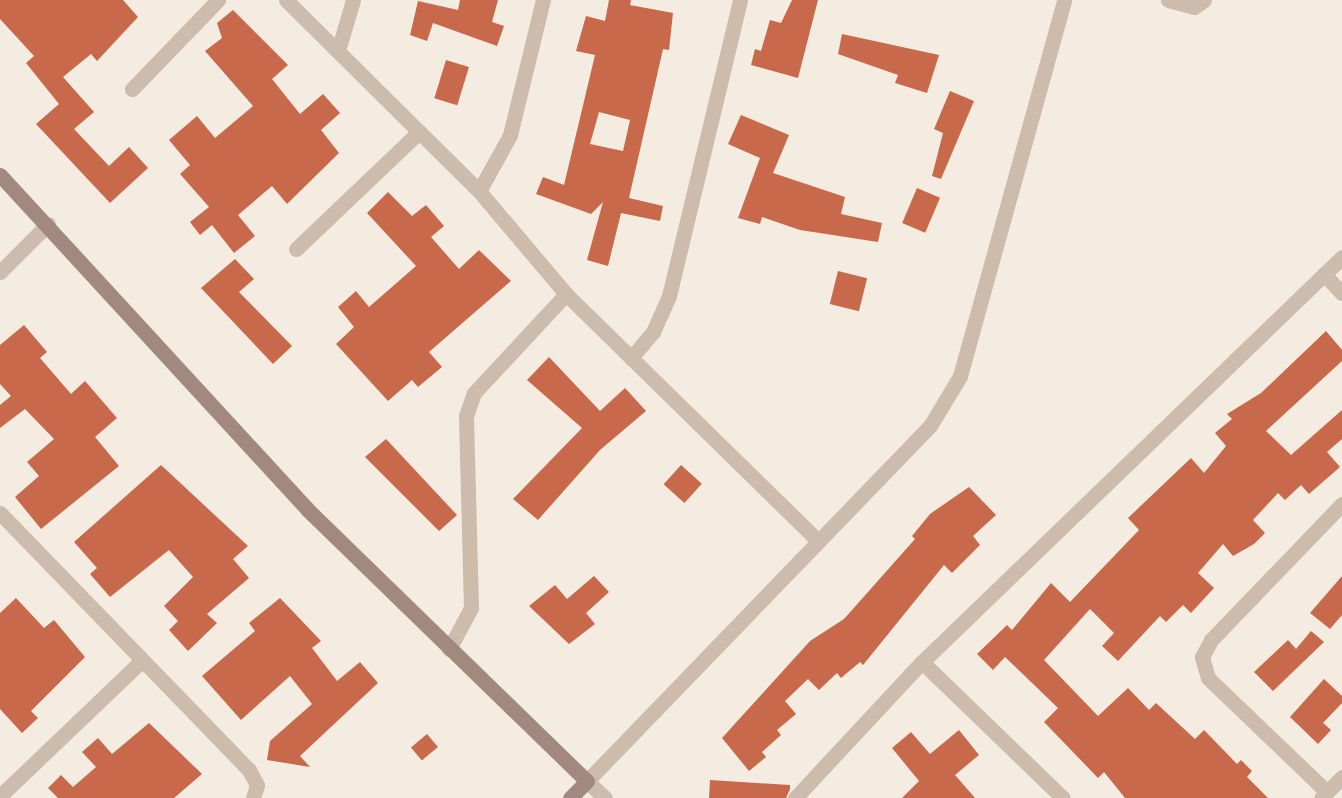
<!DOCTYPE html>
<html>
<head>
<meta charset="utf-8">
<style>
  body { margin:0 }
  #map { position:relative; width:1342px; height:798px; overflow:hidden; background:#f4ebe1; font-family:Jost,sans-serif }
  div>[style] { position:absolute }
  .building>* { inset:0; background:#c8694b; transform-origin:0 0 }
  .street>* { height:15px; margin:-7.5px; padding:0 7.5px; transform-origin:7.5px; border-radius:7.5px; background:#cdbbac }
  .secondary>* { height:15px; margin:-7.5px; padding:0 7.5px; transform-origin:7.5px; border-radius:7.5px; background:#a18a7d }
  span { translate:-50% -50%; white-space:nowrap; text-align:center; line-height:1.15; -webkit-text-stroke:4.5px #fbf5ee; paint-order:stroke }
</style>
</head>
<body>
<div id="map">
  <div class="building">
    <div style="clip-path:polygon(0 0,123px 0,138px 17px,97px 61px,91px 54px,63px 77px,94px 112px,74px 129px,109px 166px,129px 147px,148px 168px,110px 203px,36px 124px,59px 104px,26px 63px,34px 56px,0 19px)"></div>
    <div style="clip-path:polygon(460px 0,498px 0,492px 22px,504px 26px,497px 46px,433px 23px,427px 41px,410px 35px,418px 1px,458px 10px)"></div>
    <div style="clip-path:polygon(evenodd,609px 0,631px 0,630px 5px,673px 13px,669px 50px,663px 49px,629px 198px,663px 206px,660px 221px,621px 213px,608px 266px,587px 260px,603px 202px,591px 214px,536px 194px,543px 177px,564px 185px,595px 55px,576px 51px,586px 16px,605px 21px,609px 0,599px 112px,630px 120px,623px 151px,590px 144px,599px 112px)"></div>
    <div style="clip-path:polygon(792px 0,818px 0,798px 78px,751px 65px,755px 49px,761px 51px,770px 20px,781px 23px)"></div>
    <div style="clip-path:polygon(233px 10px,288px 65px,272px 79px,300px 114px,323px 94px,340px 113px,321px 130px,339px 153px,287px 204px,272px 186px,238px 215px,255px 236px,234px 253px,212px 225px,200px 235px,190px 222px,209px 207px,180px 174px,190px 165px,169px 140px,197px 116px,215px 138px,253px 106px,205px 51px,222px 38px,217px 23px)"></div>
    <div style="clip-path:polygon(842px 34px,939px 55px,927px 93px,895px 83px,898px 75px,838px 54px)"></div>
    <div style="left:446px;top:60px;width:24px;height:40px;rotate:17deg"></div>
    <div style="clip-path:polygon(950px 91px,974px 101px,941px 179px,932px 176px,943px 133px,934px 129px)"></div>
    <div style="clip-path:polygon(741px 115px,789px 135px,773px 173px,845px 197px,841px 214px,882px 223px,878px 242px,800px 230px,762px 217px,760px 224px,738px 218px,760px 158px,728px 144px)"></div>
    <div style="left:917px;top:188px;width:25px;height:38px;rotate:23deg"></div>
    <div style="clip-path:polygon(388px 192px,412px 216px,426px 205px,444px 226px,431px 237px,459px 269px,479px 250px,511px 281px,429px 352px,442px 367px,418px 387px,412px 380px,388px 401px,336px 344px,354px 327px,338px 307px,356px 291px,369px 307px,416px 266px,367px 213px)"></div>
    <div style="clip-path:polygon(235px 259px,254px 279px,239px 292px,292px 346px,273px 364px,201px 288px)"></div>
    <div style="left:838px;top:271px;width:30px;height:34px;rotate:14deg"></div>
    <div style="clip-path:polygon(24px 325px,47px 352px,40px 358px,71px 394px,85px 381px,117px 418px,95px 437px,119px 466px,41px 529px,15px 497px,39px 476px,27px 462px,54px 439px,25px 409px,0 428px,0 405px,11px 396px,0 384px,0 345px)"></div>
    <div style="clip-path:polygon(1326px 331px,1342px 350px,1342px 361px,1266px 431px,1291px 455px,1342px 410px,1342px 439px,1327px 452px,1340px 467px,1309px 494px,1301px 485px,1285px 500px,1278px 493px,1253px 520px,1265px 533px,1254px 544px,1233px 556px,1223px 544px,1198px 573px,1214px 588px,1191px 613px,1183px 605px,1166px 622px,1160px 616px,1118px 661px,1102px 646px,1114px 633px,1090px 609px,1044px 660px,1098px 716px,1128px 688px,1149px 710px,1156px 703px,1195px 739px,1204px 730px,1237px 764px,1241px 760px,1252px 771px,1247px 777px,1268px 798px,1125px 798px,1104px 772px,1098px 778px,1044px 722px,1058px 708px,1005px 657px,993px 670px,977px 654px,1007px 625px,1012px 630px,1051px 583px,1070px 602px,1139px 530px,1128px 518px,1191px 458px,1204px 473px,1226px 446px,1215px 433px,1232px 419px,1227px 414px,1261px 393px)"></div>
    <div style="clip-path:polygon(549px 357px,600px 411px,625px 388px,646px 411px,600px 450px,538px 520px,513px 499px,582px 428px,527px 380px)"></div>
    <div style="clip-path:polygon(386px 439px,457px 515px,439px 531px,365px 457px)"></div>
    <div style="clip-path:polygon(161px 465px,248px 546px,233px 559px,249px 578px,207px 614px,217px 623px,188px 651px,169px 630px,178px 621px,164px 606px,193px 577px,169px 550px,110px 597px,90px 574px,97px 568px,74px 542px)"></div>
    <div style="left:681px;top:465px;width:28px;height:26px;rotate:42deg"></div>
    <div style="clip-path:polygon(969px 487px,996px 515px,973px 536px,980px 545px,952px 573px,944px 565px,863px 665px,860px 662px,841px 678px,837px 673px,819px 690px,808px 679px,785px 701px,796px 714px,777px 730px,781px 735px,762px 752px,766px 757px,749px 771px,722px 738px,810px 641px,844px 619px,915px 539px,912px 536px,930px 514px)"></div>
    <div style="clip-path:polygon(594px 576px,609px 592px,586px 613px,595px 624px,569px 644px,529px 606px,555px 585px,567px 599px)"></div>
    <div style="clip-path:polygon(1342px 576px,1342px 615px,1330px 629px,1310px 613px)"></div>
    <div style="clip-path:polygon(16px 598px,44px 628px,54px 620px,85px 657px,31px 711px,38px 718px,22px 733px,0 709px,0 613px)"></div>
    <div style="clip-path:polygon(280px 598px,321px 641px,312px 648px,337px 681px,360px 662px,378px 683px,300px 756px,310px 767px,267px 760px,270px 741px,312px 704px,290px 676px,241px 720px,202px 676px,255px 631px,249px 623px)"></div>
    <div style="clip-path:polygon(1311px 631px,1324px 642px,1273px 691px,1254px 672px,1288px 640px,1296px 649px)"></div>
    <div style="clip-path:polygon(1324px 679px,1342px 696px,1342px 703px,1323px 723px,1331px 730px,1318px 744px,1290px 717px)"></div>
    <div style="clip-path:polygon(149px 723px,202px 774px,174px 798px,58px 798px,48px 788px,61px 775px,73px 787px,96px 767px,82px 752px,98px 738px,112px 754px)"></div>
    <div style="clip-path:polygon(959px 730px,979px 755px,955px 775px,975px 798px,902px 798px,919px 781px,892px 748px,911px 732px,930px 754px)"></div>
    <div style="left:427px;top:734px;width:17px;height:21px;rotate:50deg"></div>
    <div style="clip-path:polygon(710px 780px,790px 785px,790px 789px,786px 798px,709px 798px)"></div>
  </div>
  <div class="street">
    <div style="left:286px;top:0;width:272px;rotate:44.7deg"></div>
    <div style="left:479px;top:191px;width:135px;rotate:49.8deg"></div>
    <div style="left:566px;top:294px;width:351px;rotate:44.4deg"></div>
    <div style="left:1168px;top:0;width:27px;rotate:15deg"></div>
    <div style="left:1194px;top:7px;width:12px;rotate:-35deg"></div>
    <div style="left:338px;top:51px;width:53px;rotate:-73.6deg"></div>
    <div style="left:132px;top:89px;width:124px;rotate:-46deg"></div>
    <div style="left:479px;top:191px;width:64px;rotate:-61deg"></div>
    <div style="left:510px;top:135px;width:139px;rotate:-76.3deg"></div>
    <div style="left:296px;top:249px;width:170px;rotate:-43.6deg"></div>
    <div style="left:0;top:272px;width:68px;rotate:-45deg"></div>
    <div style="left:1324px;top:274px;width:26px;rotate:47deg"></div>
    <div style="left:631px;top:358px;width:34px;rotate:-50deg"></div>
    <div style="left:653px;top:332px;width:39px;rotate:-66deg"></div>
    <div style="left:669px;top:296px;width:304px;rotate:-76.5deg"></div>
    <div style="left:0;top:513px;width:358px;rotate:45.9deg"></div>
    <div style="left:249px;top:770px;width:17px;rotate:62deg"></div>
    <div style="left:257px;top:785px;width:14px;rotate:107deg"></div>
    <div style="left:449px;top:649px;width:47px;rotate:-61.8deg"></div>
    <div style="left:471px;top:608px;width:192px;rotate:-91.5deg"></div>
    <div style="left:466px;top:416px;width:24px;rotate:-71deg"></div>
    <div style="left:474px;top:393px;width:135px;rotate:-47.1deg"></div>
    <div style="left:922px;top:662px;width:196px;rotate:44deg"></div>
    <div style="left:1327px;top:792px;width:165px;rotate:-136.2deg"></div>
    <div style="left:1208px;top:678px;width:22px;rotate:-106deg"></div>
    <div style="left:1202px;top:657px;width:19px;rotate:-62deg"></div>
    <div style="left:1211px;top:640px;width:189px;rotate:-46.1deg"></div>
    <div style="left:0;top:796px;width:194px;rotate:-43.7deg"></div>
    <div style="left:605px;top:798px;width:25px;rotate:-137deg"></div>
    <div style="left:587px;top:781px;width:494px;rotate:-46deg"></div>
    <div style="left:930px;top:426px;width:58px;rotate:-59deg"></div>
    <div style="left:960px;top:376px;width:390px;rotate:-74.5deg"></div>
    <div style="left:795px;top:798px;width:186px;rotate:-47deg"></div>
    <div style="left:922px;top:662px;width:583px;rotate:-43.96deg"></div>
    <div style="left:1321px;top:798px;width:30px;rotate:-45deg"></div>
  </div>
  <div class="secondary">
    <div style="left:0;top:175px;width:454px;rotate:47.4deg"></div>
    <div style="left:307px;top:509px;width:390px;rotate:44.2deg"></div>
    <div style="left:587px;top:781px;width:24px;rotate:135deg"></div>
  </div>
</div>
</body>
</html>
